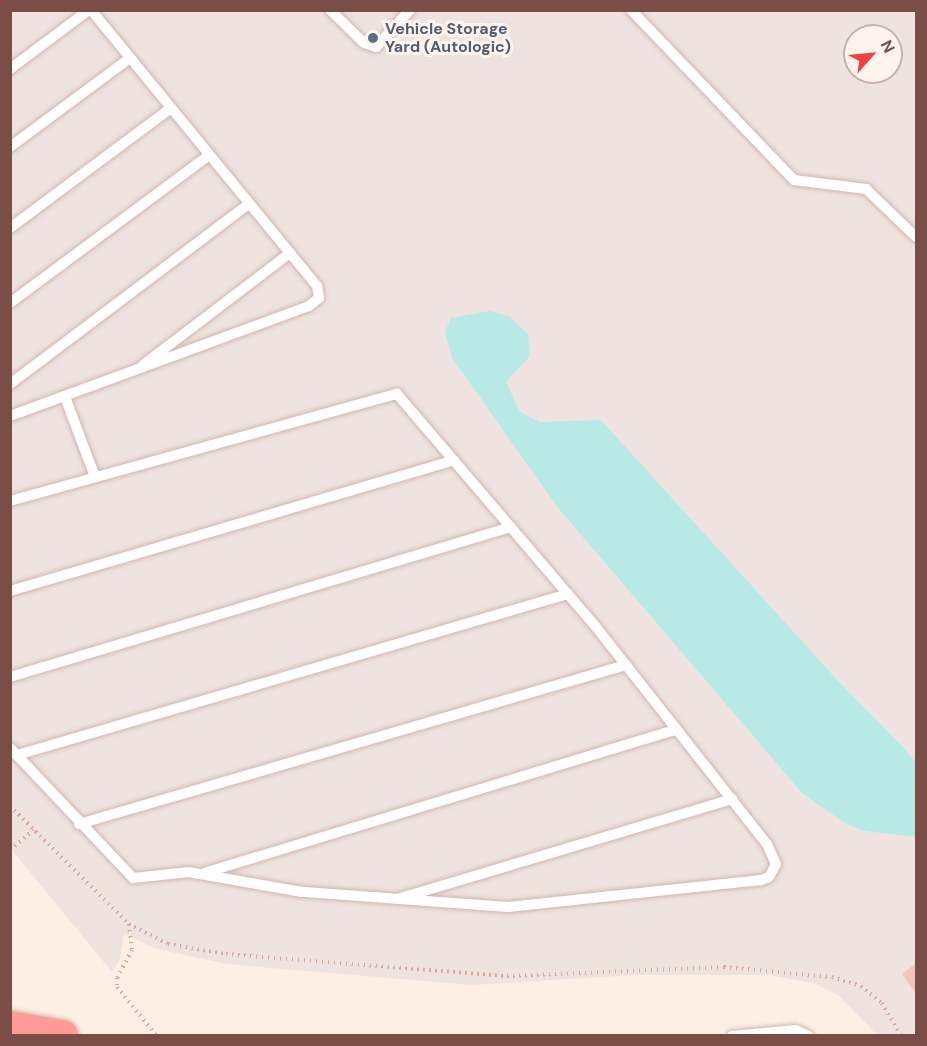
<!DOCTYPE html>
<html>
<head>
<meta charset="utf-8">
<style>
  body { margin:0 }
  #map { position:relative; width:927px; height:1046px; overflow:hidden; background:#feefe4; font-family:"DM Sans",sans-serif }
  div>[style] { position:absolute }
  .industrial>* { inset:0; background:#eee3df }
  .water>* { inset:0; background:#b7eae7 }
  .building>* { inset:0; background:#f6c5b9 }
  .path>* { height:4px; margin-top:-2px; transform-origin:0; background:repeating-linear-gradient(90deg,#dca79c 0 1.5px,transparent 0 6px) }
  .roads { filter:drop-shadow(0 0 2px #d4b5ac) drop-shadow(0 0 2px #d4b5ac) }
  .lane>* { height:10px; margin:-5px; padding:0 5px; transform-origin:5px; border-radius:5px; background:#fff }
  .highway>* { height:33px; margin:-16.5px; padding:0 16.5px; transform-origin:16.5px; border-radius:16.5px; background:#fe9b96 }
  .dots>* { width:16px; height:16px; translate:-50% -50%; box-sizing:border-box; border:3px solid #fff4ed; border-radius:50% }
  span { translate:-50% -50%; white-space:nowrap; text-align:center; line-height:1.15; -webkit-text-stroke:6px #fff4ed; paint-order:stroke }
  .service-label { font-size:16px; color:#4e5e75; font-weight:700 }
  .left { translate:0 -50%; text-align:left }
  .frame { position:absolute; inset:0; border:12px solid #7a4e47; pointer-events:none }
  .north { position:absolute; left:843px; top:24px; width:60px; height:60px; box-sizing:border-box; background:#fff4ed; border:2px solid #cab2ab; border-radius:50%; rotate:63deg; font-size:16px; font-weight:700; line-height:24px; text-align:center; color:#7a4e47 }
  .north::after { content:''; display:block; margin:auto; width:21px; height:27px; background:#f3413f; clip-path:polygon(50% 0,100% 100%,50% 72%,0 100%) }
</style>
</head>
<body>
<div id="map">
  <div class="industrial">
    <div style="clip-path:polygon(evenodd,10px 11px,916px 11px,916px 1035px,877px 1035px,838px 995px,813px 983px,769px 975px,635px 975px,472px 985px,226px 964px,157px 949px,124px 934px,120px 959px,112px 972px,11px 849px,10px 11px,855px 36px,891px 36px,891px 72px,855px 72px,855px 36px)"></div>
  </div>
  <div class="water">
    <div style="clip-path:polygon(489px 311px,509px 316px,528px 334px,530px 356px,506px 382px,520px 412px,540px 422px,601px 420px,840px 683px,906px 750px,916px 763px,916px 837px,865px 831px,846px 824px,802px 793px,559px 509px,452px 358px,445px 332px,451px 318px)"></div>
  </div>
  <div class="building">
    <div style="clip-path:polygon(916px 963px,916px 994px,902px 974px)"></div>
  </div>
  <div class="path">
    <div style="left:10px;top:806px;width:168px;rotate:44.8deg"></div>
    <div style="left:129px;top:924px;width:44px;rotate:27.1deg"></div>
    <div style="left:168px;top:944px;width:59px;rotate:9.8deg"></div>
    <div style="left:226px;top:954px;width:282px;rotate:4.5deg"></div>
    <div style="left:507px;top:976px;width:217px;rotate:-2.4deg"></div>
    <div style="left:724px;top:967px;width:108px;rotate:5.3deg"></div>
    <div style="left:832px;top:977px;width:30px;rotate:17deg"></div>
    <div style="left:861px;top:986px;width:27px;rotate:39deg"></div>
    <div style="left:882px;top:1003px;width:38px;rotate:60deg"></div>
    <div style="left:10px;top:850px;width:31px;rotate:-40deg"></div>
    <div style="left:129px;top:924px;width:26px;rotate:83deg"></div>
    <div style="left:132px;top:950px;width:32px;rotate:118deg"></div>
    <div style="left:117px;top:978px;width:9px;rotate:90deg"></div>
    <div style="left:117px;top:987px;width:63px;rotate:50.8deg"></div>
  </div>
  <div class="roads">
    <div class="lane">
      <div style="left:330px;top:10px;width:47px;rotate:44.1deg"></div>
      <div style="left:364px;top:43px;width:13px;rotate:18deg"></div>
      <div style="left:376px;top:47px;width:50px;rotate:-47.4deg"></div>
      <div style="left:631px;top:10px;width:236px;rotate:46.2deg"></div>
      <div style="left:794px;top:180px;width:73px;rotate:7.1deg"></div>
      <div style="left:866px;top:189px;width:69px;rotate:43.8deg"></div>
      <div style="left:10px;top:69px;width:99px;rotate:-36.8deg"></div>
      <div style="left:10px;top:147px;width:149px;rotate:-36.6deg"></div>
      <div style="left:10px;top:228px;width:201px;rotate:-36.7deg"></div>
      <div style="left:10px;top:303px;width:248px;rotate:-36.6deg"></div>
      <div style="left:143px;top:365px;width:185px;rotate:-37.3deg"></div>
      <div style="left:10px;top:384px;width:299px;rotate:-37deg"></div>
      <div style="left:65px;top:397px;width:85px;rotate:69.4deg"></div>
      <div style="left:10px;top:416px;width:319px;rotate:-20.2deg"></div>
      <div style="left:309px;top:306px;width:13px;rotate:-39deg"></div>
      <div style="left:319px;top:298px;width:12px;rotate:-99deg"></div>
      <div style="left:317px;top:286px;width:357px;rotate:-129.3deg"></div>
      <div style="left:10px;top:501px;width:402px;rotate:-15.5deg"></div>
      <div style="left:397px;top:394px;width:306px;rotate:49.5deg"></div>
      <div style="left:596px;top:627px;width:276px;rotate:51.8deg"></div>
      <div style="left:767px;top:844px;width:22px;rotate:66deg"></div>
      <div style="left:776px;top:864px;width:15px;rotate:118deg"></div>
      <div style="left:769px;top:877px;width:9px;rotate:159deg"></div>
      <div style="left:761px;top:880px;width:254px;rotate:173.9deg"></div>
      <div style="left:508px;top:907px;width:207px;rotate:-175.8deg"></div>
      <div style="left:302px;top:892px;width:115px;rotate:-170deg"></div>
      <div style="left:189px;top:872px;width:56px;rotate:173.9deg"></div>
      <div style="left:133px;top:878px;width:179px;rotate:-133.4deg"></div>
      <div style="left:10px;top:591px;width:463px;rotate:-16.4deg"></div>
      <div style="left:10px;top:677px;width:523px;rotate:-16.67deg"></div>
      <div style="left:17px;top:755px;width:574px;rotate:-16.29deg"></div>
      <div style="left:79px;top:824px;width:570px;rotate:-16.21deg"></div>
      <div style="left:204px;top:873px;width:494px;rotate:-16.9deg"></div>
      <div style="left:397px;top:899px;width:350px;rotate:-16.6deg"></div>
      <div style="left:732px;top:1036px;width:64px;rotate:-5.4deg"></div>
      <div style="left:796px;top:1030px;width:14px;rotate:25deg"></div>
    </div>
    <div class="highway">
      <div style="left:10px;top:1027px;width:52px;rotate:10deg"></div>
    </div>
  </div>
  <div class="dots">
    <div style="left:373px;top:38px;background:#5c6f8a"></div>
  </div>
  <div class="service-label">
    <span class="left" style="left:385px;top:38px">Vehicle Storage<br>Yard (Autologic)</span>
  </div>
  <div class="frame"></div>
  <div class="north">N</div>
</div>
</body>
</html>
